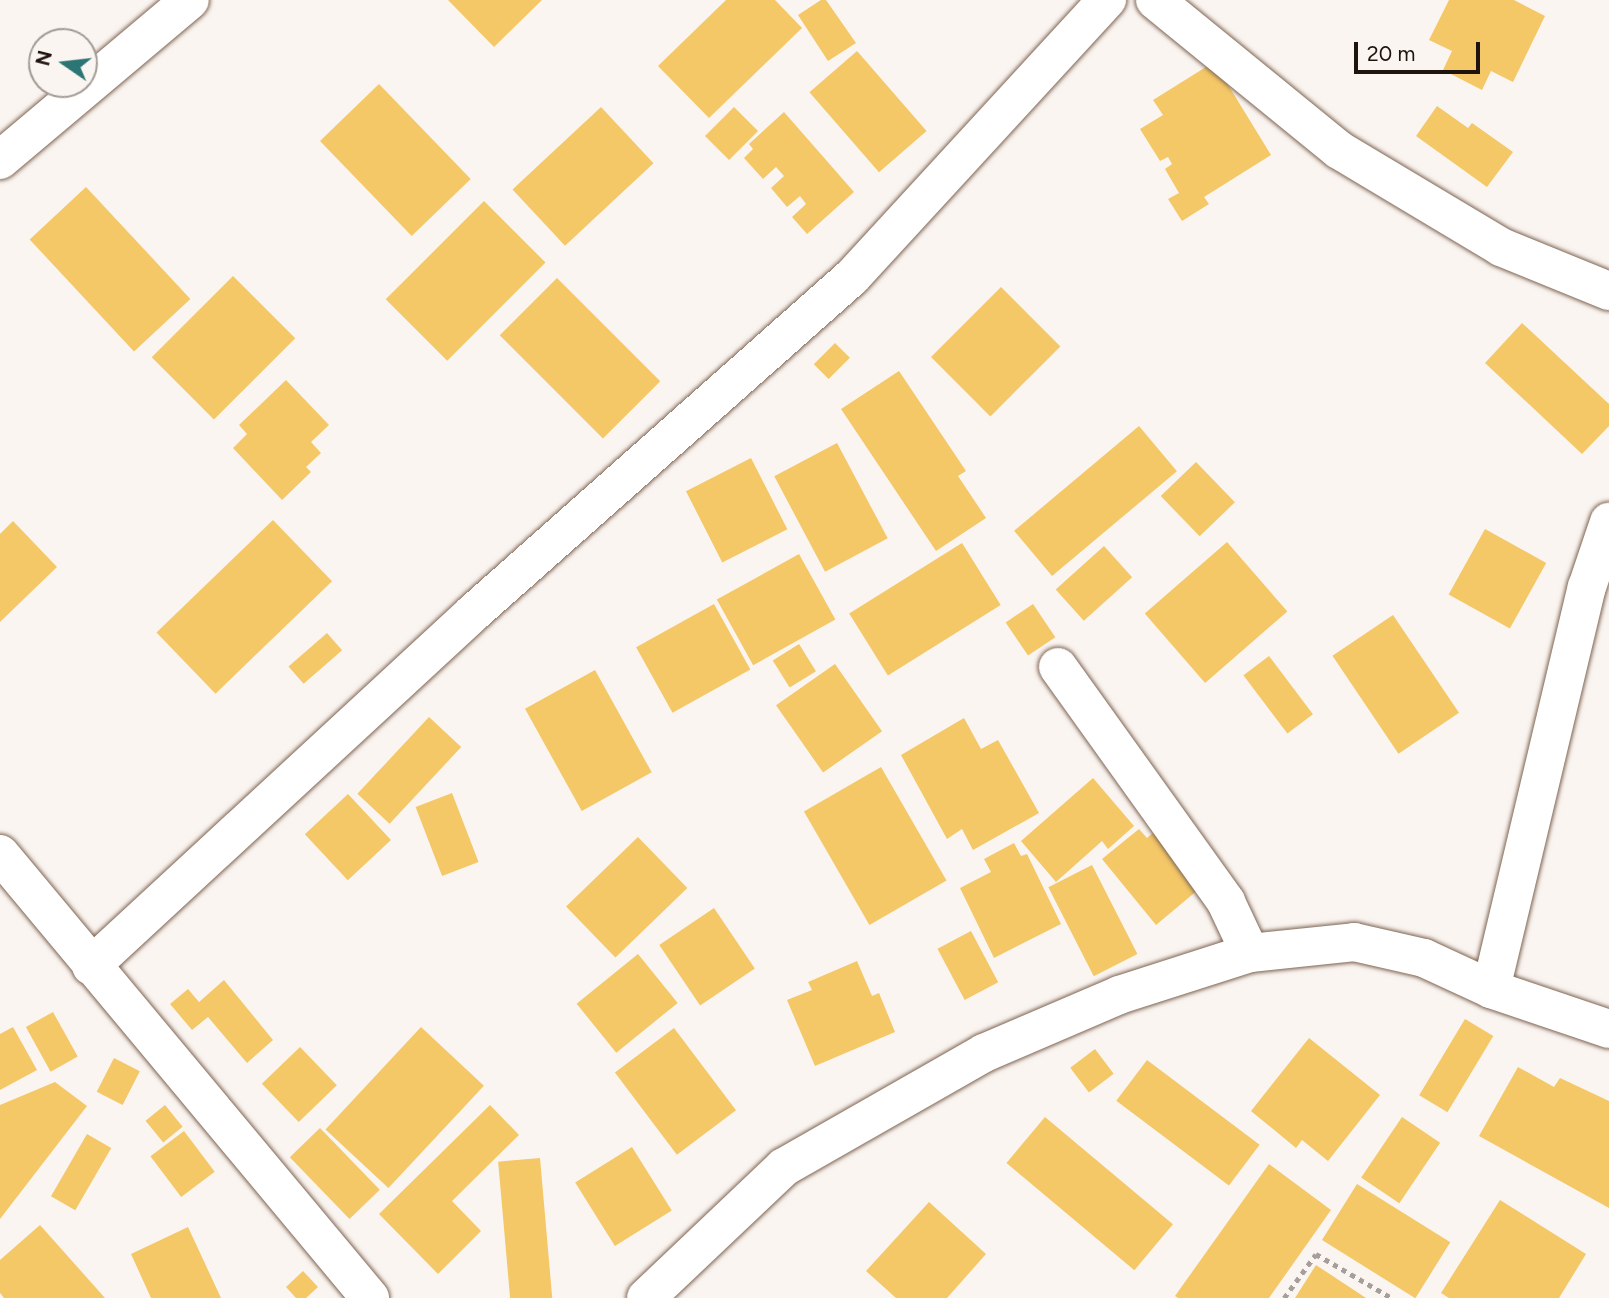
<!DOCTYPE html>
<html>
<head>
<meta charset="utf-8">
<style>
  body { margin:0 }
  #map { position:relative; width:1609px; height:1298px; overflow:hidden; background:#fbf5f1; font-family:Figtree,sans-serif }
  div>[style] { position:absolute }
  .building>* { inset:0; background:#f4c767; transform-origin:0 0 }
  .path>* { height:4.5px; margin-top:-2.25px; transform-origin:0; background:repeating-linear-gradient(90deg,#a69e99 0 5px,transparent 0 10px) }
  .roads { filter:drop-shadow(0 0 2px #7e6452) drop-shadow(0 0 2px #7e6452) }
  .street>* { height:38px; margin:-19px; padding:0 19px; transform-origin:19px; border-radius:19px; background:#fff }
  span { translate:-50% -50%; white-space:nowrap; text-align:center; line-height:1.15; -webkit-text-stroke:7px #fbf5f1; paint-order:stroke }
  .north { position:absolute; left:28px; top:28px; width:70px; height:70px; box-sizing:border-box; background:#fbf5f1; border:2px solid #a39b96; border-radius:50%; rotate:284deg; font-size:19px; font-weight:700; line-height:28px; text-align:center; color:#1e140d }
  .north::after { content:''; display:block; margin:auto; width:24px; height:32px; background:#2b7574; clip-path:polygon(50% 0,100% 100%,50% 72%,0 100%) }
  .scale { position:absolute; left:1354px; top:42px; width:126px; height:32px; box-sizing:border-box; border:4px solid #1e140d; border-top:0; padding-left:9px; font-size:21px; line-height:24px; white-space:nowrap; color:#1e140d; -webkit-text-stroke:5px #fbf5f1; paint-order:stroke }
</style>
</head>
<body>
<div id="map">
  <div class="building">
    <div style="clip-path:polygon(448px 0,542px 0,494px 47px)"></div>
    <div style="clip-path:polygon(726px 0,775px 0,802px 28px,709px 118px,658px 66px)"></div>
    <div style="clip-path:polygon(821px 0,826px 0,856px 43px,828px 61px,798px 15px)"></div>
    <div style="clip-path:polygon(1449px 0,1514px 0,1545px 16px,1513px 82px,1491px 71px,1482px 90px,1443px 70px,1452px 51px,1429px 40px)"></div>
    <div style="left:857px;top:51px;width:106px;height:63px;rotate:49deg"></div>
    <div style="clip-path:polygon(1214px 62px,1271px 155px,1204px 197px,1209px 204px,1182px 221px,1168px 199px,1179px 193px,1165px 169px,1172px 164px,1168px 157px,1160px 161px,1140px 129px,1163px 115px,1153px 100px)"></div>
    <div style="left:379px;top:84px;width:132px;height:82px;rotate:46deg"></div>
    <div style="clip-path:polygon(1437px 106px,1468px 128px,1472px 123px,1513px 152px,1487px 187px,1416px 136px)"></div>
    <div style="left:601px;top:107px;width:77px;height:121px;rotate:47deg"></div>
    <div style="left:734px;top:107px;width:34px;height:41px;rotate:45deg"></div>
    <div style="clip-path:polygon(784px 112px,854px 192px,807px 234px,792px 217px,806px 204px,800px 196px,787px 207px,771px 188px,784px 176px,776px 167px,763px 179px,744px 158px,753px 149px,749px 144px)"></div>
    <div style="left:86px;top:187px;width:153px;height:77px;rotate:47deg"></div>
    <div style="left:484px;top:201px;width:87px;height:139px;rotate:45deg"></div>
    <div style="left:233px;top:276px;width:88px;height:115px;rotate:45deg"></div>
    <div style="left:557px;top:278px;width:146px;height:81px;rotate:45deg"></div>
    <div style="left:1001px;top:287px;width:84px;height:99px;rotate:45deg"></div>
    <div style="clip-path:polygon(1522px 323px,1609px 404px,1609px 426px,1582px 454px,1485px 363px)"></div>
    <div style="left:835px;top:343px;width:21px;height:30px;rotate:45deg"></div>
    <div style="clip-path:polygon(899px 371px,966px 471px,958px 476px,986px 518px,936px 551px,841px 409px)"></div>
    <div style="clip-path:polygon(286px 380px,329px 425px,311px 442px,321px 453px,306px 467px,311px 472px,282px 500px,233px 448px,247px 434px,239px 425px)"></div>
    <div style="left:1139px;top:426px;width:59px;height:163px;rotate:50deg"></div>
    <div style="left:837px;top:443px;width:108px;height:71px;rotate:62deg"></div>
    <div style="left:751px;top:458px;width:80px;height:73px;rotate:63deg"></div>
    <div style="left:1196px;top:462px;width:56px;height:49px;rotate:46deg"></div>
    <div style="left:273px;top:520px;width:85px;height:162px;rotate:46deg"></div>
    <div style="clip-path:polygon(13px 521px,57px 567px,0 622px,0 534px)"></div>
    <div style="left:1485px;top:529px;width:70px;height:75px;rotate:29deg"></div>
    <div style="left:1227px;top:542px;width:92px;height:109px;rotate:49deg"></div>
    <div style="left:962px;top:543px;width:73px;height:133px;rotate:58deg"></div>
    <div style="left:1104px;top:546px;width:42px;height:65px;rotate:48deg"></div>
    <div style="left:799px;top:554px;width:75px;height:94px;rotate:61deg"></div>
    <div style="left:714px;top:604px;width:75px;height:89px;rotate:61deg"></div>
    <div style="left:1033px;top:604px;width:40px;height:33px;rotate:56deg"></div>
    <div style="left:1393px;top:615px;width:118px;height:73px;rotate:56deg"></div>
    <div style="left:327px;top:633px;width:23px;height:51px;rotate:49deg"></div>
    <div style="left:799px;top:644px;width:32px;height:31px;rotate:58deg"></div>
    <div style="left:1269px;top:656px;width:73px;height:32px;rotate:53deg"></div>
    <div style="left:835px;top:664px;width:82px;height:72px;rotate:55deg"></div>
    <div style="left:595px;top:670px;width:117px;height:80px;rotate:61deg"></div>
    <div style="left:429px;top:717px;width:44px;height:105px;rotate:43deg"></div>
    <div style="clip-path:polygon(964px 718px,981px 749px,998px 740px,1039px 813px,973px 850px,962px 829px,947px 839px,901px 755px)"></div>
    <div style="left:881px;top:767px;width:131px;height:89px;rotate:60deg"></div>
    <div style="clip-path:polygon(1093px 778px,1134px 826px,1108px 849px,1102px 841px,1056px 882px,1021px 841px)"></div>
    <div style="left:452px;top:793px;width:74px;height:39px;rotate:69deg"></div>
    <div style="left:348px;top:794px;width:63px;height:59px;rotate:47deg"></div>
    <div style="clip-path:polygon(1139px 829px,1147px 838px,1153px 833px,1199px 889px,1156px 925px,1102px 859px)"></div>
    <div style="left:638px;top:837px;width:71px;height:100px;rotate:46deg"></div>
    <div style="clip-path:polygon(1014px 843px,1021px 856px,1027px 854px,1061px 924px,994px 958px,960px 888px,991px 872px,984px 859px)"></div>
    <div style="left:1092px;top:865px;width:100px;height:49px;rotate:63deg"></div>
    <div style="left:714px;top:908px;width:73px;height:66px;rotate:56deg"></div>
    <div style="left:971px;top:931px;width:58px;height:38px;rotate:62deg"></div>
    <div style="left:638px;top:954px;width:63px;height:79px;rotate:51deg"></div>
    <div style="clip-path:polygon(857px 961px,872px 996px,879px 993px,895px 1032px,815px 1066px,787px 1000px,812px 990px,808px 982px)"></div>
    <div style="clip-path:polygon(224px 980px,273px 1040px,247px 1063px,208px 1017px,192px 1030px,170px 1004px,188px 989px,199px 1002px)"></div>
    <div style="left:53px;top:1012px;width:51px;height:31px;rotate:61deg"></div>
    <div style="left:1465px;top:1019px;width:33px;height:89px;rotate:31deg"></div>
    <div style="clip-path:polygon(13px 1027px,37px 1070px,0 1090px,0 1034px)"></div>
    <div style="left:421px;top:1027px;width:86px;height:140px;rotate:43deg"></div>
    <div style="left:674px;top:1028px;width:103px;height:74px;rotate:53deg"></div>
    <div style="clip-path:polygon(1309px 1038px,1380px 1095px,1328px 1161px,1302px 1140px,1296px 1148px,1251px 1111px)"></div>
    <div style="left:300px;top:1047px;width:53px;height:53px;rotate:46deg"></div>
    <div style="left:1095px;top:1049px;width:31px;height:31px;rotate:53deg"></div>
    <div style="left:114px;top:1058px;width:29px;height:38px;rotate:27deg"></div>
    <div style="left:1147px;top:1060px;width:141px;height:51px;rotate:37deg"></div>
    <div style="clip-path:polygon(1518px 1067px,1554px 1087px,1560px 1078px,1609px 1101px,1609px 1208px,1479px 1136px)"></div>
    <div style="clip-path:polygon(55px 1082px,87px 1106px,0 1219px,0 1105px)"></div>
    <div style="left:165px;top:1105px;width:28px;height:25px;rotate:51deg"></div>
    <div style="clip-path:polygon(490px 1105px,519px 1135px,452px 1201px,481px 1231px,438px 1274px,379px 1214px)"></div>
    <div style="left:1045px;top:1117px;width:167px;height:60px;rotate:40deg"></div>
    <div style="left:1402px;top:1117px;width:46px;height:73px;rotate:34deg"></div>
    <div style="left:320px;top:1128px;width:86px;height:42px;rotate:46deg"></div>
    <div style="left:184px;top:1131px;width:51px;height:42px;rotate:53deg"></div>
    <div style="left:87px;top:1134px;width:28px;height:72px;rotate:30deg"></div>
    <div style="left:632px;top:1147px;width:75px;height:67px;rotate:58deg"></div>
    <div style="left:540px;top:1158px;width:141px;height:42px;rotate:85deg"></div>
    <div style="clip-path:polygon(1269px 1164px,1331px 1210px,1269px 1298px,1178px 1298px,1175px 1296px)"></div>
    <div style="left:1357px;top:1184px;width:110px;height:66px;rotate:32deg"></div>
    <div style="clip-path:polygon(1500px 1200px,1586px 1254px,1559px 1298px,1449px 1298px,1441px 1293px)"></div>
    <div style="clip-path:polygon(929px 1202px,986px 1254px,947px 1298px,896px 1298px,866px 1271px)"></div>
    <div style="clip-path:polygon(40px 1225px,105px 1298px,4px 1298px,0 1293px,0 1260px)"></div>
    <div style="clip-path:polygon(188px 1227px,221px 1298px,151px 1298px,131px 1254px)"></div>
    <div style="clip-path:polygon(1316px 1265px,1366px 1298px,1295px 1298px)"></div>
    <div style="clip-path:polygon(303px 1271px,318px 1287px,306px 1298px,296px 1298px,286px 1287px)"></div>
  </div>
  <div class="path">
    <div style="left:1284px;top:1298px;width:54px;rotate:-54deg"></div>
    <div style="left:1316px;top:1254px;width:88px;rotate:30.1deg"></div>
  </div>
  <div class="roads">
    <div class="street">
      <div style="left:1155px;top:0;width:237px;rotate:39.2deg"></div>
      <div style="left:1339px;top:150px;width:189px;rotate:30.9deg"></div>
      <div style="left:1501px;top:247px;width:117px;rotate:22.2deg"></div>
      <div style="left:0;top:160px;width:248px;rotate:-40.1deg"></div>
      <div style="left:1058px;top:667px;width:289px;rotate:54.4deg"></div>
      <div style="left:1226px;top:902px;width:56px;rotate:64.8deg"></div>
      <div style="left:0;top:854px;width:578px;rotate:50.19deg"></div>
      <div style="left:91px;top:966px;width:520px;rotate:-42.74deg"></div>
      <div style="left:473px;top:613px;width:506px;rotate:-41.56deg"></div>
      <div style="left:852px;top:277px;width:377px;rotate:-47.4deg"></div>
      <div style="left:1491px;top:989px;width:413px;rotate:-76.6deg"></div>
      <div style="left:1587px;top:587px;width:69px;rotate:-71.3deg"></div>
      <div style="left:646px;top:1298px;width:190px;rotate:-43.5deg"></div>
      <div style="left:784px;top:1167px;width:230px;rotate:-29.7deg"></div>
      <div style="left:984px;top:1053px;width:147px;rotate:-23.2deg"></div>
      <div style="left:1119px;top:995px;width:138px;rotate:-17.8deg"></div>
      <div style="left:1250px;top:953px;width:105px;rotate:-6deg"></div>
      <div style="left:1354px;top:942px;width:72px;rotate:12.9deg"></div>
      <div style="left:1424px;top:958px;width:74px;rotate:24.8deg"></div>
      <div style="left:1491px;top:989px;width:125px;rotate:18.7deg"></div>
    </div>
  </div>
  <div class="north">N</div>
  <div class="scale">20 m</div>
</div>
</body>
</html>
